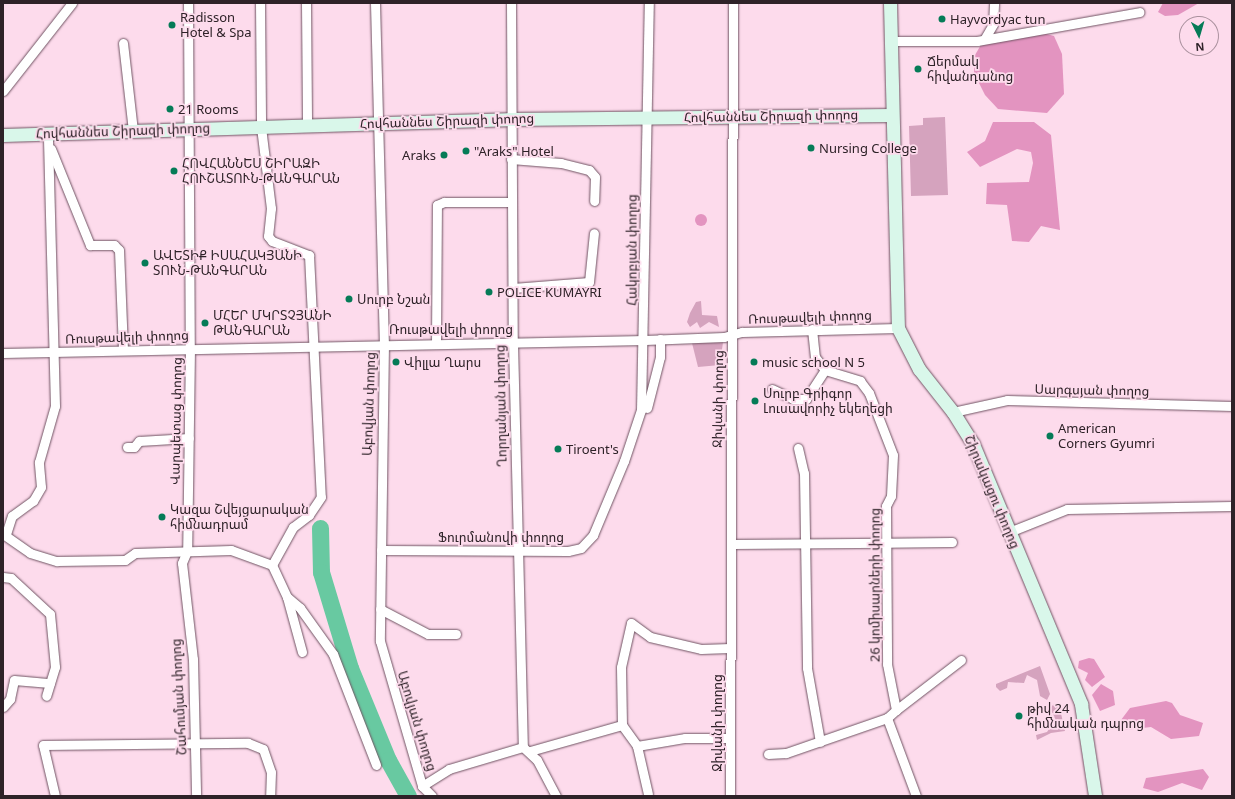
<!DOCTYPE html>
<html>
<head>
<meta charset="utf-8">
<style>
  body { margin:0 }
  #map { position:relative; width:1235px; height:799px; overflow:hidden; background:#fddbec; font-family:"Noto Sans","Noto Sans Armenian",sans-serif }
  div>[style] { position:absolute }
  .green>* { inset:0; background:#d5a3be }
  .forest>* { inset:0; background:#e394c0 }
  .round { border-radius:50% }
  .river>* { height:17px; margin:-8.5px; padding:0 8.5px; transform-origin:8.5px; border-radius:8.5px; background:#68c9a1 }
  .roads { filter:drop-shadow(0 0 1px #705463) drop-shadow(0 0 1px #705463) }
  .street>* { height:9px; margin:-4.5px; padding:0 4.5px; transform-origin:4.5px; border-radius:4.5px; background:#fff }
  .secondary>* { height:13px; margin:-6.5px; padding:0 6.5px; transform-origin:6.5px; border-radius:6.5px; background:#d9f7ea }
  .dots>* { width:11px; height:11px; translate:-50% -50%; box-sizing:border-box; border:2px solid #fddbec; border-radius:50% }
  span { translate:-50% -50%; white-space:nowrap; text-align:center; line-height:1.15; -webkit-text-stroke:3.5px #fddbec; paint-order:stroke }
  .poi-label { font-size:13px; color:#2e2228 }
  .left { translate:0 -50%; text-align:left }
  .right { translate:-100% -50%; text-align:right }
  .street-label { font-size:13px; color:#2e2228 }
  .frame { position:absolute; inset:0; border:4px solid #2e2228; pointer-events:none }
  .north { position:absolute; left:1179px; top:16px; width:40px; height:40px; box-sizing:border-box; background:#fddbec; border:1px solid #aa919e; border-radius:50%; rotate:175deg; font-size:11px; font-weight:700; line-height:16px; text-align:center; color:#2e2228 }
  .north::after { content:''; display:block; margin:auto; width:14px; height:18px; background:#057b57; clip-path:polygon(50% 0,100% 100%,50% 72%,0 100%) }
</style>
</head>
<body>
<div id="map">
  <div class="green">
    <div style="clip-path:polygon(945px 117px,948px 195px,911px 196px,909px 126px,923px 125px,923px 118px)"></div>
    <div style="clip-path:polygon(701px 301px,702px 315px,717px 316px,719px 327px,709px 322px,700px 328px,697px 322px,690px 327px,687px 322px,690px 313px,696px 302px)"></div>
    <div style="clip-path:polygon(723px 342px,720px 365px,698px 367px,692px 343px)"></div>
    <div style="clip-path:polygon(1040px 666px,1050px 694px,1047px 700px,1040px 696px,1037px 680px,1027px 675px,1024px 683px,1008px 682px,1007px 688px,1000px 691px,996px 687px,996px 684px)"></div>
    <div style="clip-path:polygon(1054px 704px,1060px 709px,1065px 731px,1051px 733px,1037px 740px,1036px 735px,1047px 732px,1051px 726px,1058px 725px,1050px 708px)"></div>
  </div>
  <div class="forest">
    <div style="clip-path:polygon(1163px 3px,1199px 3px,1178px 15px,1165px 16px,1158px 12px)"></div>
    <div style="clip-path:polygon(1031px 30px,1054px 36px,1062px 54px,1064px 94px,1047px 113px,998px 109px,985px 95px,974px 73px,975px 55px,985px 38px)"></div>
    <div style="clip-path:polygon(993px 122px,1034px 122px,1051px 135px,1060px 230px,1041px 226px,1029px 242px,1012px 241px,1007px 205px,986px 204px,987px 183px,1029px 182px,1033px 163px,1031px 152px,1017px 149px,980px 167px,967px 152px,985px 141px)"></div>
    <div class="round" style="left:695px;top:214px;width:12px;height:12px"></div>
    <div style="clip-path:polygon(1089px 658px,1094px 659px,1105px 677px,1092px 687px,1085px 680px,1088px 673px,1078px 668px,1079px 661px)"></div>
    <div style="clip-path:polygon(1101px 684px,1113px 691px,1115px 705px,1100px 711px,1092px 695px)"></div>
    <div style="clip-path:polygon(1166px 701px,1172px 703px,1180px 715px,1203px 723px,1199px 736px,1171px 739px,1151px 727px,1126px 730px,1118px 724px,1130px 708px)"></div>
    <div style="clip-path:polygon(1203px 769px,1209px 777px,1202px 790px,1182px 783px,1158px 792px,1143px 788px,1146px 778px)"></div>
  </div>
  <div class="river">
    <div style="left:320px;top:528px;width:44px;rotate:88.7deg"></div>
    <div style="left:321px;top:572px;width:100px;rotate:73.2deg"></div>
    <div style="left:350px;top:668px;width:100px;rotate:67.6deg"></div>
    <div style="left:388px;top:760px;width:41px;rotate:60.9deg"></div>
  </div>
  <div class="roads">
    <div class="street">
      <div style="left:188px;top:3px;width:345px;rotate:89.7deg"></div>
      <div style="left:190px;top:348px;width:203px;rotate:90.8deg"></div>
      <div style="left:187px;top:551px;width:13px;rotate:113deg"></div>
      <div style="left:182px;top:563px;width:97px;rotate:83.5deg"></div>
      <div style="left:193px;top:659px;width:137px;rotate:88.7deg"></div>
      <div style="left:260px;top:3px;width:124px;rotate:89.5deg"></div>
      <div style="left:261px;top:127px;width:82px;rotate:83deg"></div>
      <div style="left:271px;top:208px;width:28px;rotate:96deg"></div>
      <div style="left:268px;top:236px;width:6px;rotate:51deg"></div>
      <div style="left:272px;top:241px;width:40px;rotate:21deg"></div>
      <div style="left:309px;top:255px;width:242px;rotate:87.2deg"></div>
      <div style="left:321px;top:497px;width:22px;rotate:124deg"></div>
      <div style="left:309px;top:515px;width:20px;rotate:143deg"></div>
      <div style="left:293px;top:527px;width:43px;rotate:118.9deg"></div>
      <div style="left:306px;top:3px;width:122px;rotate:89.5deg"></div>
      <div style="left:375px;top:3px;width:340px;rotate:88.5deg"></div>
      <div style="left:384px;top:343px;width:298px;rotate:90.8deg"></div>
      <div style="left:380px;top:641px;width:151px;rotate:73.8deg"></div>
      <div style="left:422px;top:786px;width:14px;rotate:45deg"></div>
      <div style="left:511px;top:3px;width:340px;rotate:89.7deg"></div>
      <div style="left:513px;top:343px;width:404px;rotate:88.6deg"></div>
      <div style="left:523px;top:747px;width:19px;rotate:43deg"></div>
      <div style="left:537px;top:760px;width:41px;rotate:62.2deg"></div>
      <div style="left:985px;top:38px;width:16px;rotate:-60deg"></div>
      <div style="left:993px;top:24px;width:21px;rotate:-87deg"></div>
      <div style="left:891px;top:41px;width:86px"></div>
      <div style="left:977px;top:41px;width:165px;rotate:-10.1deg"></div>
      <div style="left:123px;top:43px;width:89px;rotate:83.5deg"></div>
      <div style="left:3px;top:91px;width:112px;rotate:-51.9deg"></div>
      <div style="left:51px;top:149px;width:104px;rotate:67.9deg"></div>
      <div style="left:90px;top:245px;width:24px"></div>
      <div style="left:114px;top:245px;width:7px;rotate:45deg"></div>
      <div style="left:119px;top:250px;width:100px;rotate:87.7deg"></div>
      <div style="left:511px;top:159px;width:50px;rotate:4.6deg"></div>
      <div style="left:561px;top:163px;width:29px;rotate:14deg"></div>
      <div style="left:589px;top:170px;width:9px;rotate:49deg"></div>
      <div style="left:595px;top:177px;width:24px;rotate:92deg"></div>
      <div style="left:513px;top:288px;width:76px;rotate:-4.5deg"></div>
      <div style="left:589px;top:282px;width:49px;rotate:-84.2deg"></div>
      <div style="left:812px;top:329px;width:28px;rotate:84deg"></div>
      <div style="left:815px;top:357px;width:16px;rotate:52deg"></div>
      <div style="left:825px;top:370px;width:37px;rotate:17deg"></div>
      <div style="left:860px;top:381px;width:15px;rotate:53deg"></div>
      <div style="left:869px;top:393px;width:66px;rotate:68.8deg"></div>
      <div style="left:893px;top:455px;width:41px;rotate:92.8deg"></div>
      <div style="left:891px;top:496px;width:11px;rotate:117deg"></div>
      <div style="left:886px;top:506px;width:158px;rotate:89.6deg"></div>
      <div style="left:887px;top:664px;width:47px;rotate:78.9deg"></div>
      <div style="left:896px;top:710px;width:12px;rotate:138deg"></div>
      <div style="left:887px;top:718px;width:83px;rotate:69.6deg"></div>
      <div style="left:436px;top:342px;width:137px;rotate:-89.6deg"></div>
      <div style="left:437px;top:205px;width:8px;rotate:-23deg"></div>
      <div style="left:444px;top:202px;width:68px"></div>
      <div style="left:3px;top:353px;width:642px;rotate:-1.16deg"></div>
      <div style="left:645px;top:340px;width:79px;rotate:-2.2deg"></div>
      <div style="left:724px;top:337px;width:19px;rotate:-16deg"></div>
      <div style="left:742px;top:332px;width:156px;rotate:-1.5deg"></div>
      <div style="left:772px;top:389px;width:23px;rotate:25deg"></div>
      <div style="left:793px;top:399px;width:13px"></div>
      <div style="left:806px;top:399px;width:35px;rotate:-57deg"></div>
      <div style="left:647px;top:408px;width:53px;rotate:-75.7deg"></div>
      <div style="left:660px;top:357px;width:18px;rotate:-90deg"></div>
      <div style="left:953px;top:412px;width:55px;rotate:-12.5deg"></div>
      <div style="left:1007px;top:400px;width:225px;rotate:1.5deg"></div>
      <div style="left:127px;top:447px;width:7px"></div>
      <div style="left:134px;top:447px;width:8px;rotate:-50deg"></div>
      <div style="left:139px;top:441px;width:50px;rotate:-3.4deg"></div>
      <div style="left:798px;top:448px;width:26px;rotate:77deg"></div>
      <div style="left:804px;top:473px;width:195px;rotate:89.1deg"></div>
      <div style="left:807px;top:668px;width:75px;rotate:80deg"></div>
      <div style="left:1009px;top:532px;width:62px;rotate:-21.6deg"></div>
      <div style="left:1067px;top:509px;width:165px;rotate:-1deg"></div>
      <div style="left:3px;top:534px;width:33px;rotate:35deg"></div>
      <div style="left:30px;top:553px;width:28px;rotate:17deg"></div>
      <div style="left:57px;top:561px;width:68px;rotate:-0.8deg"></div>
      <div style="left:125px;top:560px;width:12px;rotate:-35deg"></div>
      <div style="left:135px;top:553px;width:96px;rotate:-1.8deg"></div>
      <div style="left:231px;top:550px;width:44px;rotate:20.1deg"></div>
      <div style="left:6px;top:534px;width:19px;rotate:-72deg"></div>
      <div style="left:12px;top:516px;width:26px;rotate:-36deg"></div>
      <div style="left:33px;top:501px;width:16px;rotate:-60deg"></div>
      <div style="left:41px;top:487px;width:25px;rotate:-95deg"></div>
      <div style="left:39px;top:462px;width:58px;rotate:-74.1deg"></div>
      <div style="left:55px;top:406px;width:273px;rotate:-91.5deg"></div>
      <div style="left:732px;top:544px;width:220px;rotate:-0.5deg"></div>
      <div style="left:381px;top:550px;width:187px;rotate:0.3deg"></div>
      <div style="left:568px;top:551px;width:13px;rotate:-13deg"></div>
      <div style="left:581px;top:548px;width:18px;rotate:-47deg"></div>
      <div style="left:593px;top:535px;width:80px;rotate:-67.3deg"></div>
      <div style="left:624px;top:461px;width:54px;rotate:-71.6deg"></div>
      <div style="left:641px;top:410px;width:407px;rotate:-88.9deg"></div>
      <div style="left:272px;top:565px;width:35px;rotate:65deg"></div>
      <div style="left:287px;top:597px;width:57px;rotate:74.7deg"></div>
      <div style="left:3px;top:577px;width:8px;rotate:7deg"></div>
      <div style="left:11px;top:578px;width:53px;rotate:42.7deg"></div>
      <div style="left:50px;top:614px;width:53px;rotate:84.6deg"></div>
      <div style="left:55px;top:667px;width:30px;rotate:107deg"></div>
      <div style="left:287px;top:597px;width:17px;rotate:40deg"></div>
      <div style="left:300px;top:608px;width:57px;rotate:54.3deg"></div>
      <div style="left:333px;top:654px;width:119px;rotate:68.8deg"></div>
      <div style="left:380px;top:609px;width:54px;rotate:27.5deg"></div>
      <div style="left:428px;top:634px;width:28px"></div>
      <div style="left:3px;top:707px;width:11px;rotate:-49deg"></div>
      <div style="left:10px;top:699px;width:19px;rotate:-78deg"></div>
      <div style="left:14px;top:680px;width:36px;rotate:5deg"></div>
      <div style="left:896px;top:710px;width:82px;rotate:-37.6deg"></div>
      <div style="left:622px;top:725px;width:58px;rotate:-91deg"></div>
      <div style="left:621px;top:667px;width:45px;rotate:-77.2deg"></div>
      <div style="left:631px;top:623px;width:24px;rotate:36deg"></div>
      <div style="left:650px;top:637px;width:52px;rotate:13.2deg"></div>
      <div style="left:701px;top:649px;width:29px;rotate:-2deg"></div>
      <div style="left:637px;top:746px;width:49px;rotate:-9.5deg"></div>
      <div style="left:685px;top:738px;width:44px"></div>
      <div style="left:530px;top:751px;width:96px;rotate:-15.8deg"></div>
      <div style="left:622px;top:725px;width:26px;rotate:54deg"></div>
      <div style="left:637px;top:746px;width:49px;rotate:77.1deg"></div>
      <div style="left:768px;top:754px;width:18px;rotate:-3deg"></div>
      <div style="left:786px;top:753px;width:107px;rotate:-19.1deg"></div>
      <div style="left:422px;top:786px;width:32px;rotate:-32deg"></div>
      <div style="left:449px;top:769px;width:77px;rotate:-16.6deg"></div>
      <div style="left:55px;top:796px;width:52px;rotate:-103.2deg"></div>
      <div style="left:43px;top:745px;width:205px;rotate:-0.6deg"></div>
      <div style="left:248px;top:743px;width:16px;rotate:22deg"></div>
      <div style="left:263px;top:749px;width:24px;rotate:71deg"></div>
      <div style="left:271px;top:772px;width:24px;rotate:92deg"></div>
      <div style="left:730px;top:796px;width:793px;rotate:-89.78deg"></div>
    </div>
    <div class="secondary">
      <div style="left:890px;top:3px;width:325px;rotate:88.6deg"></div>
      <div style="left:898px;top:328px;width:46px;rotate:62.9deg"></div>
      <div style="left:919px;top:369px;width:55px;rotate:51.7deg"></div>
      <div style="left:953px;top:412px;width:38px;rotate:58deg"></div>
      <div style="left:973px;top:444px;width:282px;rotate:67.4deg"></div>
      <div style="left:1081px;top:704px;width:93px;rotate:81.3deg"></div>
      <div style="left:3px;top:135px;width:508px;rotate:-1.8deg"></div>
      <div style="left:511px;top:119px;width:380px;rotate:-0.6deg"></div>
    </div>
  </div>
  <div class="dots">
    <div style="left:942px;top:19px;background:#057b57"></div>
    <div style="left:172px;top:25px;background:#057b57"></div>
    <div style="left:918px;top:69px;background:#057b57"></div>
    <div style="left:170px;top:109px;background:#057b57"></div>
    <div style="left:811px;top:148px;background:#057b57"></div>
    <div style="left:466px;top:151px;background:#057b57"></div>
    <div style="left:444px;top:155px;background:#057b57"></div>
    <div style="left:174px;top:171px;background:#057b57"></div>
    <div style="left:145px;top:263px;background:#057b57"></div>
    <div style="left:489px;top:292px;background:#057b57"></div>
    <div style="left:349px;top:299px;background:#057b57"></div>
    <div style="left:205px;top:323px;background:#057b57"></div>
    <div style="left:396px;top:362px;background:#057b57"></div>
    <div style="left:754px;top:362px;background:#057b57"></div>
    <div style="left:755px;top:401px;background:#057b57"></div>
    <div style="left:1050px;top:436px;background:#057b57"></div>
    <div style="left:558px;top:449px;background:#057b57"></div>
    <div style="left:162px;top:517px;background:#057b57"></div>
    <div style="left:1019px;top:716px;background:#057b57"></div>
  </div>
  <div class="poi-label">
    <span class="left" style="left:180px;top:25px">Radisson<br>Hotel &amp; Spa</span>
    <span class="left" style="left:950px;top:19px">Hayvordyac tun</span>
    <span class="left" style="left:927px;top:69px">Ճերմակ<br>հիվանդանոց</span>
    <span class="left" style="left:178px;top:109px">21 Rooms</span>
    <span class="left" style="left:819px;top:148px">Nursing College</span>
    <span class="left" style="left:474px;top:151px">"Araks" Hotel</span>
    <span class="right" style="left:436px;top:155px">Araks</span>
    <span class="left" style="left:182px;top:171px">ՀՈՎՀԱՆՆԵՍ ՇԻՐԱԶԻ<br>ՀՈՒՇԱՏՈՒՆ-ԹԱՆԳԱՐԱՆ</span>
    <span class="left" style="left:153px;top:263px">ԱՎԵՏԻՔ ԻՍԱՀԱԿՅԱՆԻ<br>ՏՈՒՆ-ԹԱՆԳԱՐԱՆ</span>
    <span class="left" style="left:497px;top:292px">POLICE KUMAYRI</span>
    <span class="left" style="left:357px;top:299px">Սուրբ Նշան</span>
    <span class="left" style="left:213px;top:323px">ՄՀԵՐ ՄԿՐՏՉՅԱՆԻ<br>ԹԱՆԳԱՐԱՆ</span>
    <span class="left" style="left:404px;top:362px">Վիլլա Ղարս</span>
    <span class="left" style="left:762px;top:362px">music school N 5</span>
    <span class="left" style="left:763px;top:401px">Սուրբ Գրիգոր<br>Լուսավորիչ եկեղեցի</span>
    <span class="left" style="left:1058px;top:436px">American<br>Corners Gyumri</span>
    <span class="left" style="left:566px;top:449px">Tiroent's</span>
    <span class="left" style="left:170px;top:517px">Կազա Շվեյցարական<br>հիմնադրամ</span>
    <span class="left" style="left:1027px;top:716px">թիվ 24<br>հիմնական դպրոց</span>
  </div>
  <div class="street-label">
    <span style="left:771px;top:116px;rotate:-1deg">Հովհաննես Շիրազի փողոց</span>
    <span style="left:447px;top:121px;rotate:-2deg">Հովհաննես Շիրազի փողոց</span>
    <span style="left:123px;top:131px;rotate:-2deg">Հովհաննես Շիրազի փողոց</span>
    <span style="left:632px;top:250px;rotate:-90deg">Հակոբյան փողոց</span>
    <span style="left:810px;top:317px;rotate:-2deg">Ռուսթավելի փողոց</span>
    <span style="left:451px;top:329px">Ռուսթավելի փողոց</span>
    <span style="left:127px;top:337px;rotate:-2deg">Ռուսթավելի փողոց</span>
    <span style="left:1092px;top:390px;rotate:1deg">Սարգսյան փողոց</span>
    <span style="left:718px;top:399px;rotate:-89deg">Ջիվանի փողոց</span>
    <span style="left:369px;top:404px;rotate:-88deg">Աբովյան փողոց</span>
    <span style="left:501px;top:406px;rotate:-91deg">Ղորղանյան փողոց</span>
    <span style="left:176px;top:421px;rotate:-89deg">Վարպետաց փողոց</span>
    <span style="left:992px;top:492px;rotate:67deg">Շիրակացու փողոց</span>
    <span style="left:501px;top:537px">Ֆուրմանովի փողոց</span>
    <span style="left:875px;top:585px;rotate:-90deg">26 կոմիսարների փողոց</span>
    <span style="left:179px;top:697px;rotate:-93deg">Շահումյան փողոց</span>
    <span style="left:417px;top:721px;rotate:73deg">Աբովյան փողոց</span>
    <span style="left:717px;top:723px;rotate:-90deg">Ջիվանի փողոց</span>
  </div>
  <div class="frame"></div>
  <div class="north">N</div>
</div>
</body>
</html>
